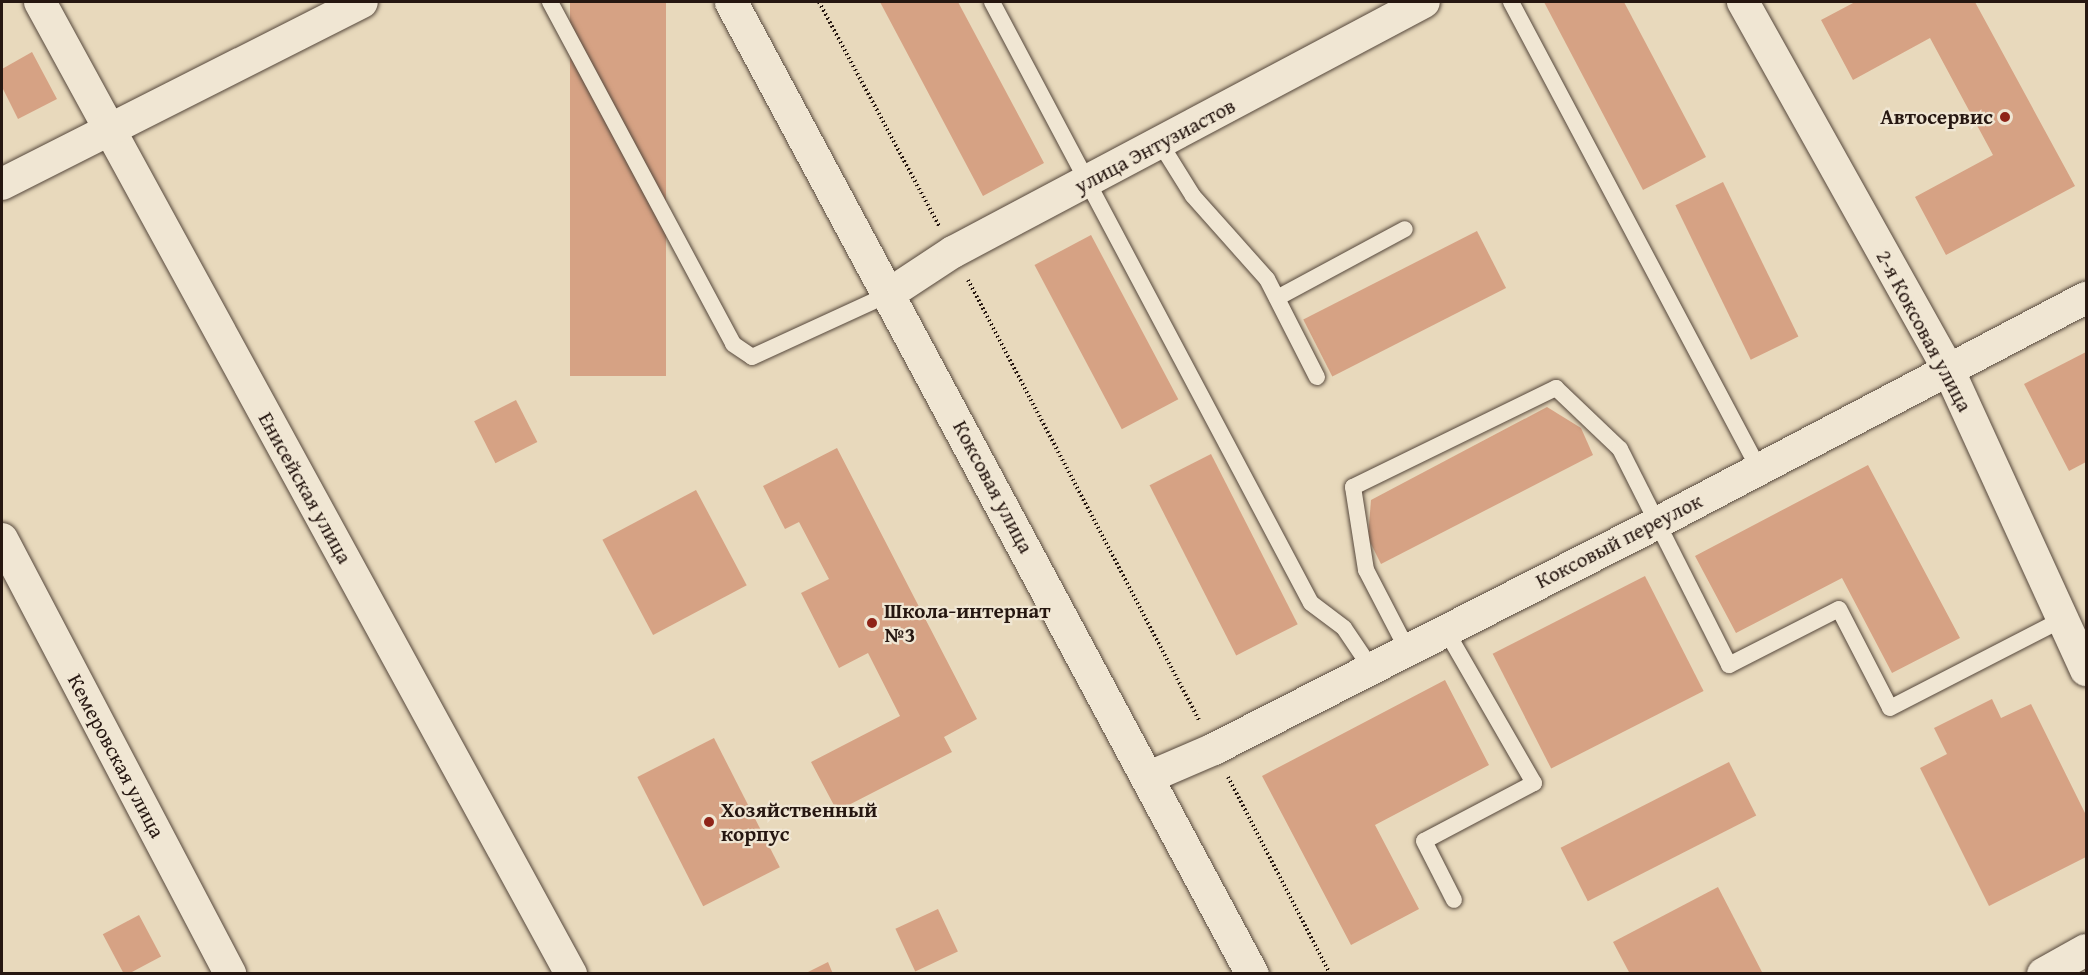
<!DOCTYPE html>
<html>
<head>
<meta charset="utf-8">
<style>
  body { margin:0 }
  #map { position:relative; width:2088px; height:975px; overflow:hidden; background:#e8d9bc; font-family:"Gentium Book Plus",serif }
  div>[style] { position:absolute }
  .building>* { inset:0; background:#d6a284; transform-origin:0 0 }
  .path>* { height:4px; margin-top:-2px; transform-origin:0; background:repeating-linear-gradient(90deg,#261711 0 1.5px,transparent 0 4.5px) }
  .roads { filter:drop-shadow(0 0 2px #56483c) drop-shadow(0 0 2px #56483c) }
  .service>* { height:16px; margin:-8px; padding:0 8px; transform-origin:8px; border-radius:8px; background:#f0e6d3 }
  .minor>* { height:32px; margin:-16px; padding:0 16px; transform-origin:16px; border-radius:16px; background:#f0e6d3 }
  .secondary>* { height:33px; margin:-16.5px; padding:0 16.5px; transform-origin:16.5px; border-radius:16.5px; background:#f0e6d3 }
  .dots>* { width:16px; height:16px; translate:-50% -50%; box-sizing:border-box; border:3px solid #f0e6d3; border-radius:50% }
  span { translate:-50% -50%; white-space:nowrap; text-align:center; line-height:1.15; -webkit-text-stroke:4.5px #f0e6d3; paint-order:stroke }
  .poi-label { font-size:21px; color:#261711; font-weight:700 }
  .right { translate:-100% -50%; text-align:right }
  .left { translate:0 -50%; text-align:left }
  .street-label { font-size:21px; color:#261711 }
  .frame { position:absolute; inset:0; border:3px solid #261711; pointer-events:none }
</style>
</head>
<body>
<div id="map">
  <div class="building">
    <div style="left:570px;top:2px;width:96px;height:374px"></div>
    <div style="clip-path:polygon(880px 2px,958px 2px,1044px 163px,983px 196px)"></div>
    <div style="clip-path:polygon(1544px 2px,1624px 2px,1706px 157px,1643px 190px)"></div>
    <div style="clip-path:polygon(1855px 2px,1975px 2px,2075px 186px,1946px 255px,1915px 197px,1993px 155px,1930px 38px,1853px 80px,1821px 20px)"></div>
    <div style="clip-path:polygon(32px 52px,57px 99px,18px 119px,2px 87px,2px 69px)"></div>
    <div style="left:1723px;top:182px;width:172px;height:53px;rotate:64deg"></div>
    <div style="left:1477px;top:231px;width:64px;height:195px;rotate:63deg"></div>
    <div style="left:1091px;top:235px;width:186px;height:64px;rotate:62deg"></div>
    <div style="clip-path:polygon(2086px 352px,2086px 462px,2069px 471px,2024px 384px)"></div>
    <div style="left:516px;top:400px;width:47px;height:47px;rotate:63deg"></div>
    <div style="clip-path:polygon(1547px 407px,1581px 428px,1593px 455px,1381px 564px,1368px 538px,1371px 500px)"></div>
    <div style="clip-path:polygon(837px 448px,977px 719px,944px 737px,952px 752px,837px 811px,811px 762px,900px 716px,868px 653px,839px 668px,801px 593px,829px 579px,799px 522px,785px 529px,763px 486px)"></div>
    <div style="left:1211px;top:454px;width:191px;height:69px;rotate:63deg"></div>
    <div style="clip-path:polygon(1868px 465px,1960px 638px,1892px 673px,1842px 578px,1736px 633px,1695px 556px)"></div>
    <div style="left:696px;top:490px;width:108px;height:106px;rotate:62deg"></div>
    <div style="left:1645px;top:576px;width:129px;height:171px;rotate:63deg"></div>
    <div style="clip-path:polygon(1445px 680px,1489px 765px,1375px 825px,1419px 909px,1351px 945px,1262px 776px)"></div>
    <div style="clip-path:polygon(1992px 699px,2001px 718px,2031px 704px,2086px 815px,2086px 857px,1989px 906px,1920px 768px,1947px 754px,1934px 728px)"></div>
    <div style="left:714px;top:738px;width:145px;height:86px;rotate:63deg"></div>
    <div style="left:1729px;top:762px;width:60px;height:189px;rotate:63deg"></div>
    <div style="clip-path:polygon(1718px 887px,1763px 974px,1630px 974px,1613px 942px)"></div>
    <div style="left:938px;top:909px;width:47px;height:47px;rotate:65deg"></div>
    <div style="left:139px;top:915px;width:47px;height:41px;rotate:62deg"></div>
    <div style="clip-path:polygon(828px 962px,833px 974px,804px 974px)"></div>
  </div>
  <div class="path">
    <div style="left:819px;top:2px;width:254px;rotate:61.8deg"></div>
    <div style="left:968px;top:280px;width:499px;rotate:62.3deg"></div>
    <div style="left:1228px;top:777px;width:222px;rotate:62.6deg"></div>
  </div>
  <div class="roads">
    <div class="service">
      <div style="left:550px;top:2px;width:388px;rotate:61.8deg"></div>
      <div style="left:733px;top:344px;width:23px;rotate:34deg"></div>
      <div style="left:752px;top:357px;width:151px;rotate:-24.7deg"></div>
      <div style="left:992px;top:2px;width:680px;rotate:62.04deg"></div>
      <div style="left:1311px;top:603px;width:41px;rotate:37.1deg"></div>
      <div style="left:1344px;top:628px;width:48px;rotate:56deg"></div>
      <div style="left:1511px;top:2px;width:529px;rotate:62.03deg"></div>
      <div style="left:1160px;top:143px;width:62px;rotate:58.1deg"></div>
      <div style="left:1193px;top:196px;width:111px;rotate:48.3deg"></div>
      <div style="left:1267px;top:279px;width:110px;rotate:63deg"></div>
      <div style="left:1277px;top:298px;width:145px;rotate:-28.3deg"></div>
      <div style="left:1445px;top:629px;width:178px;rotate:60deg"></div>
      <div style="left:1534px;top:783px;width:124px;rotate:152.2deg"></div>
      <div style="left:1424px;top:841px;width:66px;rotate:63deg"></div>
      <div style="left:1407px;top:649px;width:89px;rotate:-117.4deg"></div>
      <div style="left:1366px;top:570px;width:84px;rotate:-98.9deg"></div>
      <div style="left:1353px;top:487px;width:226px;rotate:-26deg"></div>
      <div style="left:1556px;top:388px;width:88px;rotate:43.6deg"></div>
      <div style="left:1620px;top:449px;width:242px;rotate:63.2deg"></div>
      <div style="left:1729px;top:665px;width:123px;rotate:-27deg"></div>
      <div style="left:1839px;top:609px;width:111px;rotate:62.7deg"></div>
      <div style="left:1890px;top:708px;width:192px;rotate:-27.2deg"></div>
    </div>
    <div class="minor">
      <div style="left:40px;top:2px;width:1108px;rotate:61.35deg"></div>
      <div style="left:1743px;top:2px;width:423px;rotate:60.8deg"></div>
      <div style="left:1949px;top:371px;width:329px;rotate:65.4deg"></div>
      <div style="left:2px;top:184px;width:403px;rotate:-26.8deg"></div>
      <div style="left:889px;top:294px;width:77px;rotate:-33.3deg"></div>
      <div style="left:953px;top:252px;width:533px;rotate:-27.96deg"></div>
      <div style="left:2px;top:539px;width:491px;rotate:62.3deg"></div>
      <div style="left:1149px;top:777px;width:71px;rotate:-23.3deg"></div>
      <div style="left:1214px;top:749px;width:495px;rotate:-27deg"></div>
      <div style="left:1655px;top:524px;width:487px;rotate:-27.7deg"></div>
      <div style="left:2043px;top:974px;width:49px;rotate:-29.2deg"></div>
    </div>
    <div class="secondary">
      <div style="left:731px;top:2px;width:1103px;rotate:61.81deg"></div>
    </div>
  </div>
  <div class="dots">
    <div style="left:2005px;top:117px;background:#8f2418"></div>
    <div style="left:872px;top:623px;background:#8f2418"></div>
    <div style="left:709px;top:822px;background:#8f2418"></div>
  </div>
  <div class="poi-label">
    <span class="right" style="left:1993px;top:117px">Автосервис</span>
    <span class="left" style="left:884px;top:623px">Школа-интернат<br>№3</span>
    <span class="left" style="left:721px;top:822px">Хозяйственный<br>корпус</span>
  </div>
  <div class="street-label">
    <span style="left:1155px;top:146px;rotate:-28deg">улица Энтузиастов</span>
    <span style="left:1924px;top:331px;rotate:62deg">2-я Коксовая улица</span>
    <span style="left:993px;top:487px;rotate:62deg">Коксовая улица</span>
    <span style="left:305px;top:488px;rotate:61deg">Енисейская улица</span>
    <span style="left:1619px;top:541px;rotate:-27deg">Коксовый переулок</span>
    <span style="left:116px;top:756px;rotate:62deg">Кемеровская улица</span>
  </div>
  <div class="frame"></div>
</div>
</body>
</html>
